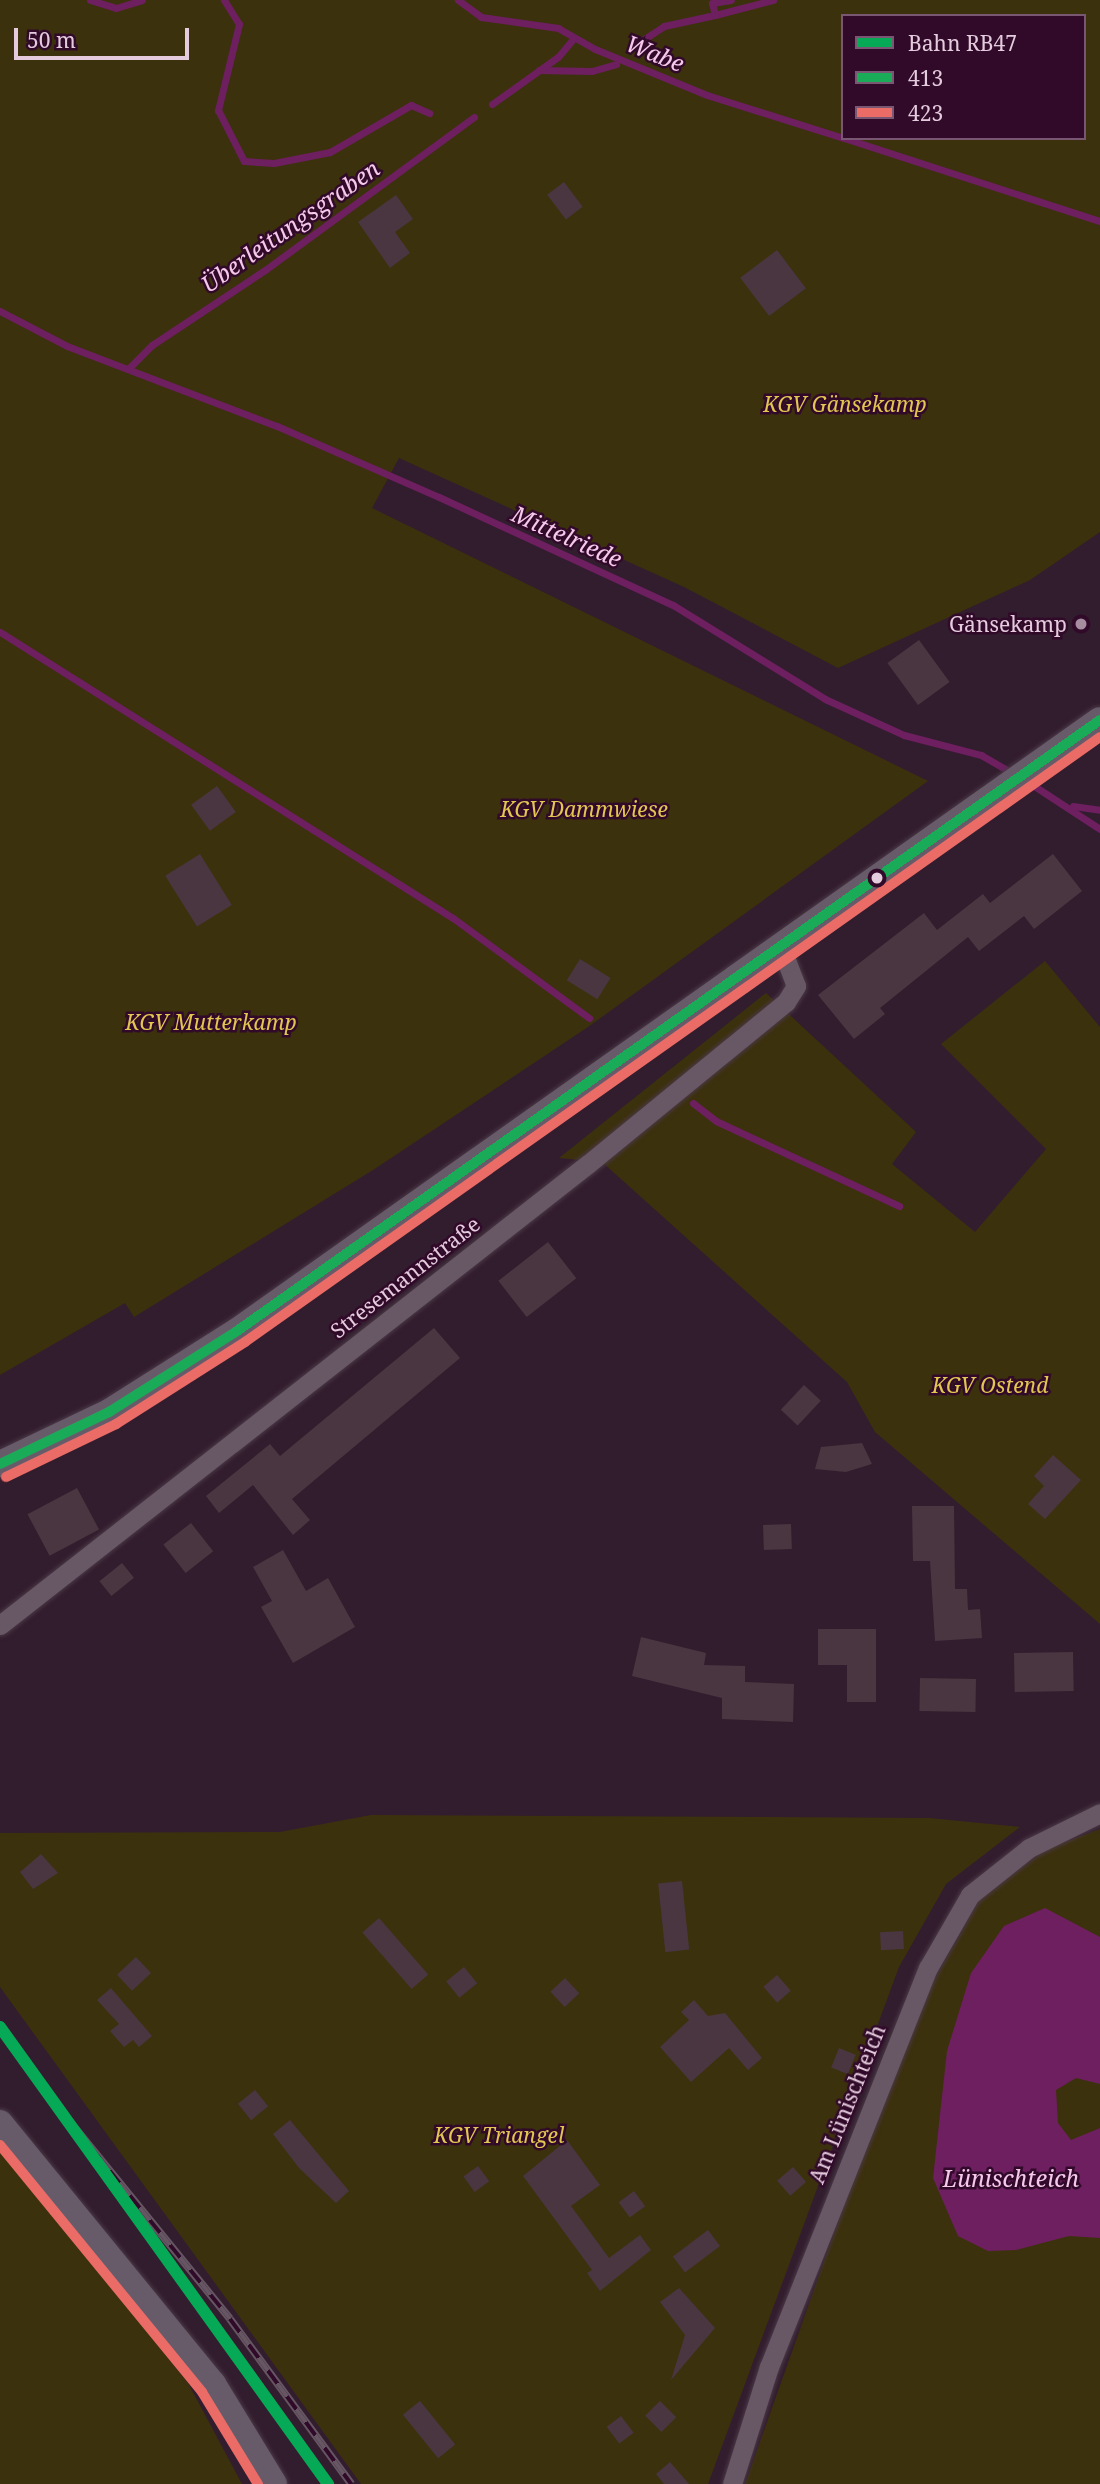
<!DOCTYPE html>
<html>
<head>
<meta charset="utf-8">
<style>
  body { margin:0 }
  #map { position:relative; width:1100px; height:2484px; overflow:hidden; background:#321d2e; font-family:"Noto Serif",serif }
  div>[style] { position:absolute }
  .green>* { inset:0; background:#3c310d }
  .water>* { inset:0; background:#6d1f60 }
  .stream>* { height:7px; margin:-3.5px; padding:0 3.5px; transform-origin:3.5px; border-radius:3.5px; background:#6d1f60 }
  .building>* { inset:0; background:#493641; transform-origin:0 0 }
  .roads { filter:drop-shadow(0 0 2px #4a3846) drop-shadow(0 0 2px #4a3846) }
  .street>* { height:19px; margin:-9.5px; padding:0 9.5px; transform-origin:9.5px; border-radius:9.5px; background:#685764 }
  .secondary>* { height:26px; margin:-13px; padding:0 13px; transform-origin:13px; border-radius:13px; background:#685b69 }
  .rail>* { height:8px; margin-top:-4px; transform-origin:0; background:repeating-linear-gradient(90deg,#310a2a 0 16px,#665563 0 32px); box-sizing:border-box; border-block:2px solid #665563 }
  .bus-1>* { height:10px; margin:-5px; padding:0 5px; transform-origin:5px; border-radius:5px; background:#1aab58 }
  .bus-2>* { height:10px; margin:-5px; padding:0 5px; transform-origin:5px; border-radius:5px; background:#eb6b66 }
  .rail-1>* { height:12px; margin:-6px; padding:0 6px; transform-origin:6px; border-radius:6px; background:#06aa56 }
  .dots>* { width:19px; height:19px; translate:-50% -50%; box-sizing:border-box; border:4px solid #310a2a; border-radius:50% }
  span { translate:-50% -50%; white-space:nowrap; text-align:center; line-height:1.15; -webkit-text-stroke:5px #310a2a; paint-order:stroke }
  .park-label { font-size:21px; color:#e3c651; font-style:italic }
  .poi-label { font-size:21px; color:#e5cbde }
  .right { translate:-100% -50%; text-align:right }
  .street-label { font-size:21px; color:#e5cbde }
  .water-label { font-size:23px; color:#f6c8eb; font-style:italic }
  .legend { position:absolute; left:841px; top:14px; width:245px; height:126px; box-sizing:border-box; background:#310a2a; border:2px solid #795772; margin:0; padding:9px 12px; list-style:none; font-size:21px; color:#e5cbde }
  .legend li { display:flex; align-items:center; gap:14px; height:35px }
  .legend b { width:35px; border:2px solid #795772 }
  .scale { position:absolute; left:14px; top:28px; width:175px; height:32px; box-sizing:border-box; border:4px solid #e5cbde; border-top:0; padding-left:9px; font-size:21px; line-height:24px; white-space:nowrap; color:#e5cbde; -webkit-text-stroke:5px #310a2a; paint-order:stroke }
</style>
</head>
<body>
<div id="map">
  <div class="green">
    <div style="clip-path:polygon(evenodd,0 0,1100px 0,1100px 532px,1030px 580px,838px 668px,684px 587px,399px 458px,372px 508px,928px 781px,588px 1027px,373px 1170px,134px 1317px,125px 1303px,0 1375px,0 0,843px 16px,1084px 16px,1084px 138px,843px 138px,843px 16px)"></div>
    <div style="clip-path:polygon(1045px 961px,1100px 1027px,1100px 1624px,875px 1432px,847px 1382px,602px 1162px,559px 1158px,766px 993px,916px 1132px,892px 1164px,975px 1232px,1046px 1149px,941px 1044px)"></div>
    <div style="clip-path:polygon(371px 1815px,929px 1818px,1020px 1827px,946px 1884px,899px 1967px,708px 2484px,361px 2484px,0 1987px,0 1833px,280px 1832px)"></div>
    <div style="clip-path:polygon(1100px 1829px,1100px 2484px,745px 2484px,870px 2132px,927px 1992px,980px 1899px,1046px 1849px)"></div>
    <div style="clip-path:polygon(0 2147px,188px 2383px,242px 2484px,0 2484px)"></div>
  </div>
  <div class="water">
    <div style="clip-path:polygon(1045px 1908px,1100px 1937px,1100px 2084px,1076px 2078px,1056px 2090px,1058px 2123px,1071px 2140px,1100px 2128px,1100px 2238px,1069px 2236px,1016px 2250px,988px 2251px,958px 2236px,933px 2178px,947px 2051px,971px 1973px,1004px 1926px)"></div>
  </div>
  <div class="stream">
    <div style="left:90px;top:0;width:27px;rotate:17deg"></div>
    <div style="left:116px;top:8px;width:27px;rotate:-17deg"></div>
    <div style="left:224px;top:0;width:28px;rotate:58deg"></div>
    <div style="left:239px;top:24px;width:89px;rotate:103.7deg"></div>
    <div style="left:218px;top:110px;width:57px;rotate:63deg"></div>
    <div style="left:244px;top:161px;width:30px;rotate:4deg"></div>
    <div style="left:274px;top:163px;width:57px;rotate:-11.1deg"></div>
    <div style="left:330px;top:152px;width:94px;rotate:-30.1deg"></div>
    <div style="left:411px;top:105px;width:20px;rotate:24deg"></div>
    <div style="left:458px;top:0;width:29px;rotate:36deg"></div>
    <div style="left:481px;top:17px;width:78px;rotate:8.1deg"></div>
    <div style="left:558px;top:28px;width:43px;rotate:29.6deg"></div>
    <div style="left:595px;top:49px;width:121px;rotate:22.3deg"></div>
    <div style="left:707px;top:95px;width:143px;rotate:17.5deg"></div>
    <div style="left:715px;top:15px;width:60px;rotate:-14.5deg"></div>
    <div style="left:635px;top:45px;width:35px;rotate:-33deg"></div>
    <div style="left:664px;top:26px;width:52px;rotate:-12.2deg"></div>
    <div style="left:715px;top:15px;width:12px;rotate:-104deg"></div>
    <div style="left:712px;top:3px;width:19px;rotate:-9deg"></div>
    <div style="left:539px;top:70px;width:53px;rotate:1.1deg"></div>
    <div style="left:592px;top:71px;width:25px;rotate:-16deg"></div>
    <div style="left:492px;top:104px;width:81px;rotate:-35.5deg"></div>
    <div style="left:558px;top:57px;width:25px;rotate:-50deg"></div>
    <div style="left:844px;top:138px;width:269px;rotate:18deg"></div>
    <div style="left:0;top:311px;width:76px;rotate:27.6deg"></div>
    <div style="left:67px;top:346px;width:225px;rotate:20.9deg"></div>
    <div style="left:277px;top:426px;width:177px;rotate:23.7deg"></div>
    <div style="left:439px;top:497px;width:258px;rotate:24.8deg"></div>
    <div style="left:673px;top:605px;width:179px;rotate:31.7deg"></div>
    <div style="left:825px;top:699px;width:87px;rotate:24.5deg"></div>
    <div style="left:904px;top:735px;width:80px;rotate:14.6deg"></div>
    <div style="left:981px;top:755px;width:38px;rotate:30deg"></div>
    <div style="left:130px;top:367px;width:31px;rotate:-45deg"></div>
    <div style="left:152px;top:345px;width:136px;rotate:-33.6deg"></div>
    <div style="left:265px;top:270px;width:259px;rotate:-36.2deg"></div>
    <div style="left:0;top:632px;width:536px;rotate:32.27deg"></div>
    <div style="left:453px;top:918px;width:169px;rotate:36.3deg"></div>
    <div style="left:1025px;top:780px;width:90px;rotate:33.2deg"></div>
    <div style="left:1073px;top:806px;width:27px;rotate:8deg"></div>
    <div style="left:693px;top:1103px;width:29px;rotate:38deg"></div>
    <div style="left:716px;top:1121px;width:202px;rotate:24.9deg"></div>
  </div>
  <div class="building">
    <div style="left:564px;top:182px;width:31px;height:21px;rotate:53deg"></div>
    <div style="clip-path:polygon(396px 195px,413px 219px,395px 232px,410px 253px,390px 268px,358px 222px)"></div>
    <div style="left:777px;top:250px;width:48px;height:46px;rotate:53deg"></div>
    <div style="left:919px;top:640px;width:52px;height:39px;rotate:54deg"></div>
    <div style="left:217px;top:786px;width:32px;height:32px;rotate:54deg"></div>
    <div style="left:200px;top:854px;width:60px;height:41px;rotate:58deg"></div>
    <div style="clip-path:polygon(1053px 854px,1082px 891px,1034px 929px,1024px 916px,979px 951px,968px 937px,880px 1008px,885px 1014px,854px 1039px,818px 995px,924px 913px,937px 930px,983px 894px,990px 903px)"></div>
    <div style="left:580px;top:959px;width:36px;height:25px;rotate:32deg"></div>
    <div style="left:548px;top:1242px;width:46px;height:63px;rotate:52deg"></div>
    <div style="clip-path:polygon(434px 1328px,460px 1358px,292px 1499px,310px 1520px,293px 1535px,253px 1485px,219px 1513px,206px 1496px,270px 1444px,280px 1456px)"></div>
    <div style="left:804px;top:1385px;width:23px;height:34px;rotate:43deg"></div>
    <div style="clip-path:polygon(862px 1443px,872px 1464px,846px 1472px,815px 1469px,821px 1447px)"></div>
    <div style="clip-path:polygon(1053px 1455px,1081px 1480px,1045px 1519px,1028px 1504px,1044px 1486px,1034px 1476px)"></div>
    <div style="left:77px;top:1488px;width:47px;height:56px;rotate:62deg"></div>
    <div style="clip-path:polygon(912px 1506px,954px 1506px,955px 1589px,967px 1589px,968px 1610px,980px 1609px,982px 1638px,935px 1641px,930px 1561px,913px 1561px)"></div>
    <div style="left:191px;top:1523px;width:36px;height:35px;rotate:52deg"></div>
    <div style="left:791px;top:1524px;width:25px;height:28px;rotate:88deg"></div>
    <div style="clip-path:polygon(283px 1550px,306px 1591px,328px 1578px,355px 1627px,293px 1663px,261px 1607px,272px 1601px,253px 1567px)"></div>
    <div style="left:122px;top:1563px;width:19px;height:29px;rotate:51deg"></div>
    <div style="clip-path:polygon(818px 1629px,876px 1629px,876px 1702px,847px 1702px,847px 1665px,818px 1665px)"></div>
    <div style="clip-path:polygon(641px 1637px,706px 1653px,704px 1665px,745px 1666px,745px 1682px,794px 1684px,793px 1722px,722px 1719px,722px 1698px,632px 1676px)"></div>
    <div style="left:1073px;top:1652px;width:39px;height:59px;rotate:89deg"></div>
    <div style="left:920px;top:1678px;width:56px;height:33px;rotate:1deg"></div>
    <div style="clip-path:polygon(41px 1854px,58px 1873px,33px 1889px,20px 1872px)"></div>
    <div style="left:682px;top:1881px;width:69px;height:24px;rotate:84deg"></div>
    <div style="left:379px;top:1918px;width:75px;height:22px;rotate:49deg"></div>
    <div style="left:903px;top:1931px;width:18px;height:23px;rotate:87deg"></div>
    <div style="left:136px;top:1957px;width:22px;height:26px;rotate:47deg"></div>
    <div style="left:464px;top:1967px;width:21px;height:23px;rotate:51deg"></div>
    <div style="left:777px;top:1975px;width:21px;height:18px;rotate:49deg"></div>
    <div style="left:565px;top:1978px;width:21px;height:20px;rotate:47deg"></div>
    <div style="clip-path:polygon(111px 1988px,152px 2036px,139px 2047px,133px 2040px,124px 2047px,110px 2031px,119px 2024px,97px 2000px)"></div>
    <div style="clip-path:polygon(694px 2000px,708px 2016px,725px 2013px,762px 2058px,748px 2070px,729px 2048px,691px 2082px,660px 2047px,689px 2020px,681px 2012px)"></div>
    <div style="left:839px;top:2048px;width:18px;height:21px;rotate:22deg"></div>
    <div style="left:255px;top:2090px;width:21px;height:22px;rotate:51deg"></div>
    <div style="clip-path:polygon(290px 2120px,349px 2191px,336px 2203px,299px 2168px,273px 2134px)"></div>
    <div style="clip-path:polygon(567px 2140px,600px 2185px,571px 2206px,609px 2258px,640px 2235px,651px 2250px,600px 2291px,587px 2273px,592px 2270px,523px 2176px)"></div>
    <div style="left:478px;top:2166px;width:19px;height:18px;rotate:54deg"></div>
    <div style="left:793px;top:2167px;width:20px;height:21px;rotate:49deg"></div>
    <div style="left:634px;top:2191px;width:19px;height:19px;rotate:54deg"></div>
    <div style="left:708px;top:2230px;width:20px;height:44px;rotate:53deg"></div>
    <div style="clip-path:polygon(679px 2288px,715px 2328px,671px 2380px,685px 2335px,660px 2302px)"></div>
    <div style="left:420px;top:2401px;width:56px;height:22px;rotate:51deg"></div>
    <div style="left:660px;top:2401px;width:23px;height:21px;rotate:45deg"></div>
    <div style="left:621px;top:2416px;width:21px;height:18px;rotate:53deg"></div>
    <div style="clip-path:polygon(670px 2462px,689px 2484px,664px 2484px,656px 2474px)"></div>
  </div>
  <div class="roads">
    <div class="street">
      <div style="left:0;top:1625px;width:747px;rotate:-38.1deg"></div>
      <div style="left:588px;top:1164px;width:256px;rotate:-39.3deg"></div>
      <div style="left:786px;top:1002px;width:19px;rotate:-58deg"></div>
      <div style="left:796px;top:986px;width:25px;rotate:-111deg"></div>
      <div style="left:787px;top:963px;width:19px;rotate:-133deg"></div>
      <div style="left:732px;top:2484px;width:123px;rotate:-72.5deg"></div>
      <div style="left:769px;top:2367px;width:430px;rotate:-68.3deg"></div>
      <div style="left:928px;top:1968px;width:84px;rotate:-60.1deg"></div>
      <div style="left:970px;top:1895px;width:75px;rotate:-38.5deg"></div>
      <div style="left:1029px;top:1848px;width:79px;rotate:-26.2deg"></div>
    </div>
    <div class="secondary">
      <div style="left:0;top:1464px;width:121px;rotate:-25.5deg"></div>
      <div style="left:109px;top:1412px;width:151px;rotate:-32.3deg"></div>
      <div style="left:237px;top:1331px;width:1057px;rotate:-35.3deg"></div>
      <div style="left:0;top:2123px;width:337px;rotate:50.8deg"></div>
      <div style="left:213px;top:2384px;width:117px;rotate:58.6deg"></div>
    </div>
  </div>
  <div class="rail">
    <div style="left:49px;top:2096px;width:287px;rotate:50.9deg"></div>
    <div style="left:230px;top:2319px;width:205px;rotate:53.7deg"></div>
  </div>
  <div class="bus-1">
    <div style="left:0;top:1464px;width:121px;rotate:-25.5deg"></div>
    <div style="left:109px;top:1412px;width:151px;rotate:-32.3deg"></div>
    <div style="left:237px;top:1331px;width:1057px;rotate:-35.3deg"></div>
  </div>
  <div class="bus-2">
    <div style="left:6px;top:1477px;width:122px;rotate:-25.7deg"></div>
    <div style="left:116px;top:1424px;width:153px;rotate:-32.4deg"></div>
    <div style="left:245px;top:1342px;width:1047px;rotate:-35.28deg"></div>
    <div style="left:0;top:2145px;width:319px;rotate:50.7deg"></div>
    <div style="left:202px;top:2392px;width:108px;rotate:58.7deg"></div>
  </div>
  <div class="rail-1">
    <div style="left:0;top:2027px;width:563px;rotate:54.33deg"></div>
  </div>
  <div class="dots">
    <div style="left:1081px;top:624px;background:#a68ea0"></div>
    <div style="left:877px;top:878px;background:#e5cbde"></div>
  </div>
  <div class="park-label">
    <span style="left:845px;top:404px">KGV Gänsekamp</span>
    <span style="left:584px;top:809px">KGV Dammwiese</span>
    <span style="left:211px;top:1022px">KGV Mutterkamp</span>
    <span style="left:990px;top:1385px">KGV Ostend</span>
    <span style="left:499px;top:2135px">KGV Triangel</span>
  </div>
  <div class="poi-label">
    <span class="right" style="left:1067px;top:624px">Gänsekamp</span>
  </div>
  <div class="street-label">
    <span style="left:405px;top:1277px;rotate:-38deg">Stresemannstraße</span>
    <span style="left:847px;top:2104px;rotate:-68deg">Am Lünischteich</span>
  </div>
  <div class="water-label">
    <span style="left:655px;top:53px;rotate:22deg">Wabe</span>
    <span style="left:290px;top:226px;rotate:-35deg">Überleitungsgraben</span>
    <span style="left:567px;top:536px;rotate:24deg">Mittelriede</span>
    <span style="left:1011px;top:2178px">Lünischteich</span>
  </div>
  <ul class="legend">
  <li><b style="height:9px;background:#06aa56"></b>Bahn RB47</li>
  <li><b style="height:9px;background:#1aab58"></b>413</li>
  <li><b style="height:9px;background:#eb6b66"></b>423</li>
  </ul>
  <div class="scale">50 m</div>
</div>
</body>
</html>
